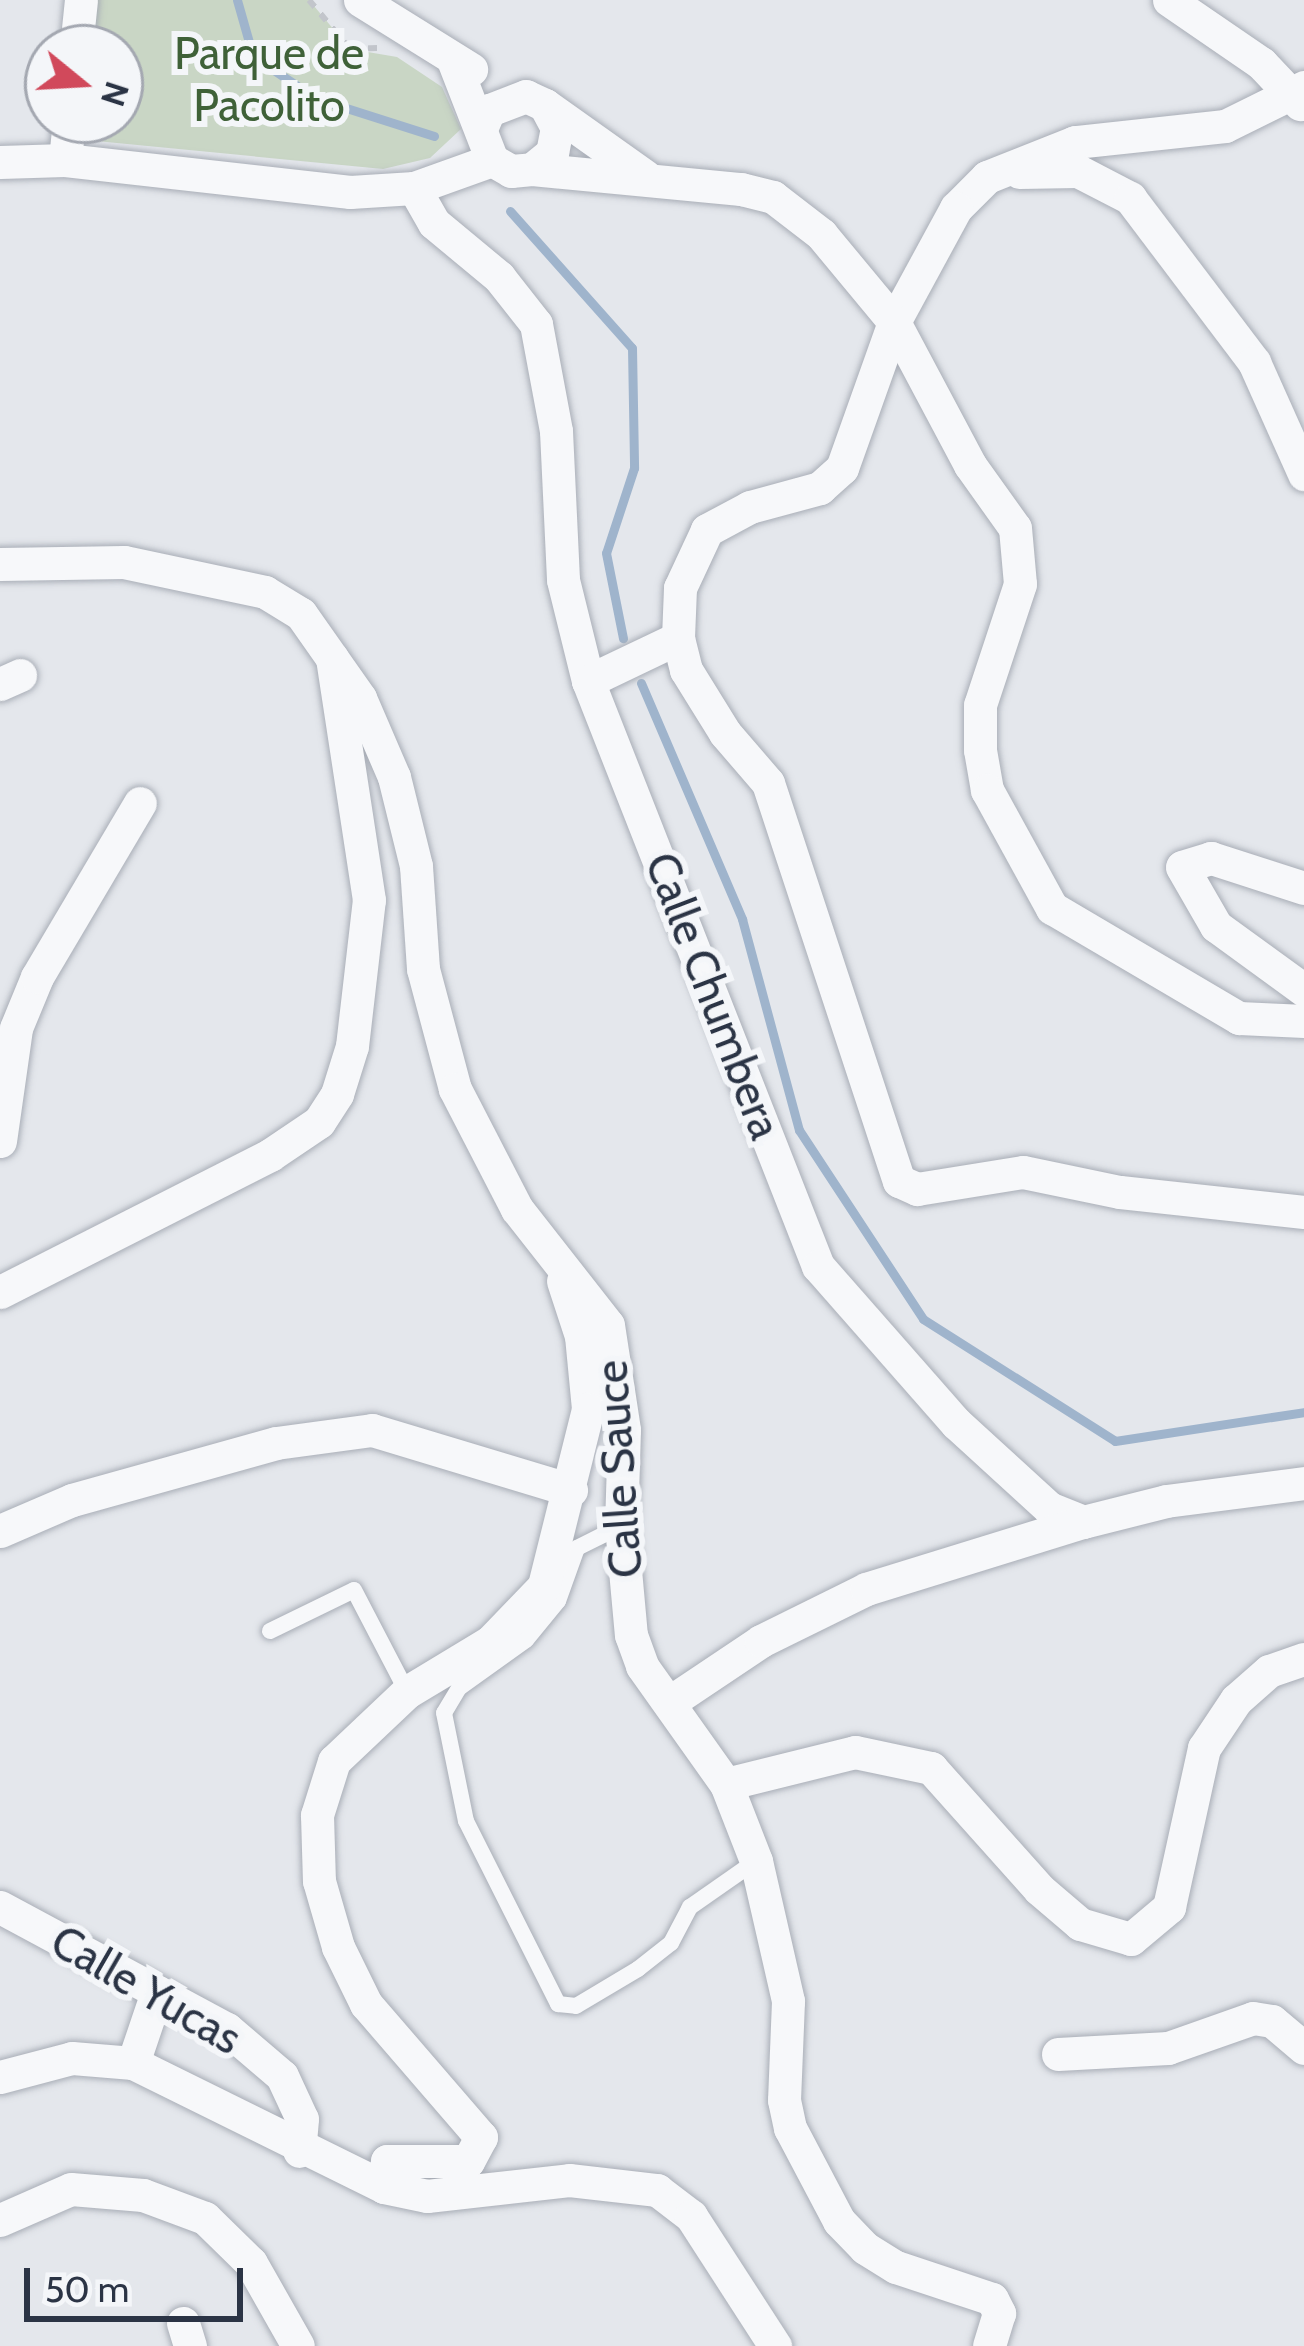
<!DOCTYPE html>
<html>
<head>
<meta charset="utf-8">
<style>
  body { margin:0 }
  #map { position:relative; width:1304px; height:2346px; overflow:hidden; background:#e4e7ec; font-family:Cabin,sans-serif }
  div>[style] { position:absolute }
  .green>* { inset:0; background:#c9d6c5 }
  .stream>* { height:9px; margin:-4.5px; padding:0 4.5px; transform-origin:4.5px; border-radius:4.5px; background:#9fb4cc }
  .path>* { height:6px; margin-top:-3px; transform-origin:0; background:repeating-linear-gradient(90deg,#c2c5cb 0 9px,transparent 0 18px) }
  .roads { filter:drop-shadow(0 0 3px #a9aeb7) drop-shadow(0 0 3px #a9aeb7) }
  .service>* { height:16px; margin:-8px; padding:0 8px; transform-origin:8px; border-radius:8px; background:#f7f8fa }
  .minor>* { height:33px; margin:-16.5px; padding:0 16.5px; transform-origin:16.5px; border-radius:16.5px; background:#f7f8fa }
  span { translate:-50% -50%; white-space:nowrap; text-align:center; line-height:1.15; -webkit-text-stroke:12px #f4f6f9; paint-order:stroke }
  .park-label { font-size:45px; color:#3f6138 }
  .street-label { font-size:45px; color:#2b3445 }
  .north { position:absolute; left:24px; top:24px; width:120px; height:120px; box-sizing:border-box; background:#f4f6f9; border:3px solid #a4a8b1; border-radius:50%; rotate:108deg; font-size:33px; font-weight:700; line-height:48px; text-align:center; color:#2b3445 }
  .north::after { content:''; display:block; margin:auto; width:42px; height:54px; background:#d1495b; clip-path:polygon(50% 0,100% 100%,50% 72%,0 100%) }
  .scale { position:absolute; left:24px; top:2268px; width:219px; height:54px; box-sizing:border-box; border:6px solid #2b3445; border-top:0; padding-left:15px; font-size:36px; line-height:42px; white-space:nowrap; color:#2b3445; -webkit-text-stroke:9px #f4f6f9; paint-order:stroke }
</style>
</head>
<body>
<div id="map">
  <div class="green">
    <div style="clip-path:polygon(94px 0,309px 0,350px 49px,397px 57px,442px 87px,461px 129px,430px 158px,383px 169px,86px 140px,87px 120px,120px 120px,120px 48px,91px 48px)"></div>
  </div>
  <div class="stream">
    <div style="left:237px;top:0;width:58px;rotate:74.1deg"></div>
    <div style="left:253px;top:56px;width:75px;rotate:34.1deg"></div>
    <div style="left:315px;top:98px;width:125px;rotate:17.7deg"></div>
    <div style="left:510px;top:211px;width:183px;rotate:48.3deg"></div>
    <div style="left:632px;top:348px;width:120px;rotate:89deg"></div>
    <div style="left:634px;top:468px;width:89px;rotate:108.2deg"></div>
    <div style="left:606px;top:553px;width:87px;rotate:78.7deg"></div>
    <div style="left:641px;top:683px;width:257px;rotate:66.8deg"></div>
    <div style="left:742px;top:919px;width:219px;rotate:74.9deg"></div>
    <div style="left:799px;top:1130px;width:226px;rotate:56.7deg"></div>
    <div style="left:923px;top:1319px;width:227px;rotate:32.4deg"></div>
    <div style="left:1115px;top:1441px;width:191px;rotate:-8.7deg"></div>
  </div>
  <div class="path">
    <div style="left:309px;top:0;width:64px;rotate:50.1deg"></div>
    <div style="left:350px;top:49px;width:34px;rotate:-2deg"></div>
  </div>
  <div class="roads">
    <div class="service">
      <div style="left:621px;top:1526px;width:49px;rotate:153.4deg"></div>
      <div style="left:577px;top:1548px;width:56px;rotate:109.7deg"></div>
      <div style="left:558px;top:1601px;width:50px;rotate:129.4deg"></div>
      <div style="left:526px;top:1640px;width:82px;rotate:144.4deg"></div>
      <div style="left:459px;top:1688px;width:29px;rotate:121deg"></div>
      <div style="left:444px;top:1713px;width:110px;rotate:78.5deg"></div>
      <div style="left:466px;top:1821px;width:205px;rotate:63.3deg"></div>
      <div style="left:558px;top:2004px;width:18px;rotate:6deg"></div>
      <div style="left:576px;top:2006px;width:72px;rotate:-30.8deg"></div>
      <div style="left:638px;top:1969px;width:42px;rotate:-38.2deg"></div>
      <div style="left:671px;top:1943px;width:41px;rotate:-62.2deg"></div>
      <div style="left:690px;top:1907px;width:80px;rotate:-34.9deg"></div>
      <div style="left:270px;top:1631px;width:93px;rotate:-26deg"></div>
      <div style="left:354px;top:1590px;width:115px;rotate:62.5deg"></div>
    </div>
    <div class="minor">
      <div style="left:360px;top:0;width:131px;rotate:31.9deg"></div>
      <div style="left:1169px;top:0;width:112px;rotate:34.4deg"></div>
      <div style="left:1261px;top:63px;width:57px;rotate:46.4deg"></div>
      <div style="left:76px;top:48px;width:48px;rotate:-84.1deg"></div>
      <div style="left:453px;top:60px;width:107px;rotate:68.7deg"></div>
      <div style="left:492px;top:160px;width:22px;rotate:30deg"></div>
      <div style="left:511px;top:171px;width:21px;rotate:-5deg"></div>
      <div style="left:532px;top:169px;width:26px;rotate:-39deg"></div>
      <div style="left:552px;top:153px;width:25px;rotate:-79deg"></div>
      <div style="left:557px;top:128px;width:26px;rotate:-118deg"></div>
      <div style="left:545px;top:105px;width:21px;rotate:-155deg"></div>
      <div style="left:526px;top:96px;width:40px;rotate:159deg"></div>
      <div style="left:489px;top:110px;width:21px;rotate:113deg"></div>
      <div style="left:1304px;top:87px;width:88px;rotate:153.7deg"></div>
      <div style="left:1225px;top:126px;width:151px;rotate:173.9deg"></div>
      <div style="left:1075px;top:142px;width:95px;rotate:158.3deg"></div>
      <div style="left:987px;top:177px;width:44px;rotate:135deg"></div>
      <div style="left:956px;top:208px;width:130px;rotate:118.5deg"></div>
      <div style="left:894px;top:322px;width:155px;rotate:109.6deg"></div>
      <div style="left:842px;top:468px;width:30px;rotate:138deg"></div>
      <div style="left:820px;top:488px;width:73px;rotate:164.8deg"></div>
      <div style="left:750px;top:507px;width:49px;rotate:151.9deg"></div>
      <div style="left:707px;top:530px;width:64px;rotate:115deg"></div>
      <div style="left:680px;top:588px;width:50px;rotate:92.3deg"></div>
      <div style="left:678px;top:638px;width:33px;rotate:76deg"></div>
      <div style="left:686px;top:670px;width:74px;rotate:58.2deg"></div>
      <div style="left:725px;top:733px;width:66px;rotate:49.3deg"></div>
      <div style="left:768px;top:783px;width:419px;rotate:71.8deg"></div>
      <div style="left:899px;top:1181px;width:20px;rotate:24deg"></div>
      <div style="left:917px;top:1189px;width:107px;rotate:-9.1deg"></div>
      <div style="left:1023px;top:1172px;width:99px;rotate:11.7deg"></div>
      <div style="left:1120px;top:1192px;width:185px;rotate:6.2deg"></div>
      <div style="left:545px;top:105px;width:123px;rotate:35.4deg"></div>
      <div style="left:65px;top:160px;width:40px;rotate:-84.3deg"></div>
      <div style="left:0;top:162px;width:65px;rotate:-1.8deg"></div>
      <div style="left:65px;top:160px;width:287px;rotate:6.4deg"></div>
      <div style="left:350px;top:192px;width:64px;rotate:-3.6deg"></div>
      <div style="left:414px;top:188px;width:83px;rotate:-19.7deg"></div>
      <div style="left:532px;top:169px;width:210px;rotate:5.5deg"></div>
      <div style="left:741px;top:189px;width:33px;rotate:14deg"></div>
      <div style="left:773px;top:197px;width:61px;rotate:37.6deg"></div>
      <div style="left:821px;top:234px;width:114px;rotate:50.3deg"></div>
      <div style="left:894px;top:322px;width:162px;rotate:62deg"></div>
      <div style="left:970px;top:465px;width:77px;rotate:54.5deg"></div>
      <div style="left:1015px;top:528px;width:56px;rotate:84.9deg"></div>
      <div style="left:1020px;top:584px;width:127px;rotate:108.3deg"></div>
      <div style="left:980px;top:705px;width:45px;rotate:90deg"></div>
      <div style="left:980px;top:750px;width:41px;rotate:80.1deg"></div>
      <div style="left:987px;top:790px;width:135px;rotate:61.2deg"></div>
      <div style="left:1052px;top:908px;width:217px;rotate:30.5deg"></div>
      <div style="left:1239px;top:1018px;width:65px;rotate:2.6deg"></div>
      <div style="left:1019px;top:172px;width:59px;rotate:-1deg"></div>
      <div style="left:1078px;top:171px;width:59px;rotate:27.4deg"></div>
      <div style="left:1130px;top:198px;width:206px;rotate:52.9deg"></div>
      <div style="left:1254px;top:362px;width:123px;rotate:65.9deg"></div>
      <div style="left:414px;top:188px;width:40px;rotate:60.3deg"></div>
      <div style="left:434px;top:223px;width:85px;rotate:39.7deg"></div>
      <div style="left:499px;top:277px;width:60px;rotate:51.8deg"></div>
      <div style="left:536px;top:324px;width:109px;rotate:79.4deg"></div>
      <div style="left:556px;top:431px;width:149px;rotate:87.3deg"></div>
      <div style="left:563px;top:580px;width:104px;rotate:76.1deg"></div>
      <div style="left:588px;top:681px;width:629px;rotate:68.54deg"></div>
      <div style="left:818px;top:1266px;width:209px;rotate:48.7deg"></div>
      <div style="left:956px;top:1423px;width:126px;rotate:42.4deg"></div>
      <div style="left:1049px;top:1508px;width:37px;rotate:22deg"></div>
      <div style="left:1083px;top:1522px;width:86px;rotate:-14.2deg"></div>
      <div style="left:1166px;top:1501px;width:139px;rotate:-7.4deg"></div>
      <div style="left:0;top:564px;width:124px;rotate:-0.9deg"></div>
      <div style="left:124px;top:562px;width:144px;rotate:12deg"></div>
      <div style="left:265px;top:592px;width:42px;rotate:31.4deg"></div>
      <div style="left:301px;top:614px;width:103px;rotate:54.9deg"></div>
      <div style="left:360px;top:698px;width:86px;rotate:66.7deg"></div>
      <div style="left:394px;top:777px;width:92px;rotate:76.1deg"></div>
      <div style="left:416px;top:866px;width:103px;rotate:86.1deg"></div>
      <div style="left:423px;top:969px;width:124px;rotate:75.1deg"></div>
      <div style="left:455px;top:1089px;width:135px;rotate:62.7deg"></div>
      <div style="left:517px;top:1209px;width:147px;rotate:51.9deg"></div>
      <div style="left:608px;top:1325px;width:106px;rotate:81.3deg"></div>
      <div style="left:624px;top:1430px;width:96px;rotate:91.8deg"></div>
      <div style="left:621px;top:1526px;width:109px;rotate:84.8deg"></div>
      <div style="left:631px;top:1635px;width:33px;rotate:70deg"></div>
      <div style="left:642px;top:1666px;width:145px;rotate:54.6deg"></div>
      <div style="left:726px;top:1784px;width:83px;rotate:68.7deg"></div>
      <div style="left:756px;top:1861px;width:144px;rotate:77.1deg"></div>
      <div style="left:788px;top:2001px;width:99px;rotate:92.3deg"></div>
      <div style="left:784px;top:2100px;width:29px;rotate:78deg"></div>
      <div style="left:790px;top:2128px;width:105px;rotate:62.2deg"></div>
      <div style="left:839px;top:2221px;width:37px;rotate:46deg"></div>
      <div style="left:865px;top:2248px;width:36px;rotate:32deg"></div>
      <div style="left:896px;top:2267px;width:101px;rotate:18.4deg"></div>
      <div style="left:992px;top:2299px;width:16px;rotate:63deg"></div>
      <div style="left:999px;top:2313px;width:34px;rotate:107deg"></div>
      <div style="left:588px;top:681px;width:100px;rotate:-25.5deg"></div>
      <div style="left:0;top:684px;width:22px;rotate:-24deg"></div>
      <div style="left:1304px;top:888px;width:98px;rotate:-162.1deg"></div>
      <div style="left:1211px;top:858px;width:30px;rotate:163deg"></div>
      <div style="left:1182px;top:867px;width:68px;rotate:60deg"></div>
      <div style="left:1216px;top:926px;width:109px;rotate:36deg"></div>
      <div style="left:0;top:1141px;width:114px;rotate:-81.9deg"></div>
      <div style="left:16px;top:1028px;width:55px;rotate:-67.6deg"></div>
      <div style="left:37px;top:977px;width:202px;rotate:-59.4deg"></div>
      <div style="left:563px;top:1281px;width:58px;rotate:71.9deg"></div>
      <div style="left:581px;top:1336px;width:73px;rotate:84.5deg"></div>
      <div style="left:588px;top:1409px;width:182px;rotate:104deg"></div>
      <div style="left:544px;top:1586px;width:78px;rotate:134deg"></div>
      <div style="left:490px;top:1642px;width:97px;rotate:148.9deg"></div>
      <div style="left:407px;top:1692px;width:100px;rotate:136.6deg"></div>
      <div style="left:334px;top:1761px;width:57px;rotate:107.5deg"></div>
      <div style="left:317px;top:1815px;width:66px;rotate:88.3deg"></div>
      <div style="left:319px;top:1881px;width:69px;rotate:73.9deg"></div>
      <div style="left:338px;top:1947px;width:64px;rotate:63.8deg"></div>
      <div style="left:366px;top:2004px;width:176px;rotate:49.2deg"></div>
      <div style="left:481px;top:2137px;width:27px;rotate:118deg"></div>
      <div style="left:468px;top:2161px;width:81px;rotate:180deg"></div>
      <div style="left:387px;top:2161px;width:26px;rotate:97deg"></div>
      <div style="left:384px;top:2187px;width:44px;rotate:11.8deg"></div>
      <div style="left:427px;top:2196px;width:143px;rotate:-6.4deg"></div>
      <div style="left:569px;top:2180px;width:89px;rotate:6.5deg"></div>
      <div style="left:657px;top:2190px;width:43px;rotate:37.4deg"></div>
      <div style="left:691px;top:2216px;width:155px;rotate:57.1deg"></div>
      <div style="left:0;top:1292px;width:303px;rotate:-26.9deg"></div>
      <div style="left:270px;top:1155px;width:59px;rotate:-34deg"></div>
      <div style="left:319px;top:1122px;width:33px;rotate:-57deg"></div>
      <div style="left:337px;top:1094px;width:50px;rotate:-72.6deg"></div>
      <div style="left:352px;top:1046px;width:147px;rotate:-83.4deg"></div>
      <div style="left:369px;top:900px;width:245px;rotate:-98.7deg"></div>
      <div style="left:0;top:1531px;width:78px;rotate:-23.3deg"></div>
      <div style="left:72px;top:1500px;width:212px;rotate:-15.6deg"></div>
      <div style="left:276px;top:1443px;width:97px;rotate:-7.7deg"></div>
      <div style="left:372px;top:1430px;width:208px;rotate:16.8deg"></div>
      <div style="left:673px;top:1700px;width:106px;rotate:-33.8deg"></div>
      <div style="left:761px;top:1641px;width:117px;rotate:-26.3deg"></div>
      <div style="left:866px;top:1589px;width:227px;rotate:-17.2deg"></div>
      <div style="left:726px;top:1784px;width:133px;rotate:-13.9deg"></div>
      <div style="left:855px;top:1752px;width:78px;rotate:11.9deg"></div>
      <div style="left:931px;top:1768px;width:162px;rotate:48.2deg"></div>
      <div style="left:1039px;top:1889px;width:54px;rotate:40.5deg"></div>
      <div style="left:1080px;top:1924px;width:53px;rotate:16.4deg"></div>
      <div style="left:1131px;top:1939px;width:50px;rotate:-40.1deg"></div>
      <div style="left:1169px;top:1907px;width:163px;rotate:-77.6deg"></div>
      <div style="left:1204px;top:1748px;width:58px;rotate:-56.3deg"></div>
      <div style="left:1236px;top:1700px;width:44px;rotate:-41.3deg"></div>
      <div style="left:1269px;top:1671px;width:37px;rotate:-19deg"></div>
      <div style="left:0;top:1907px;width:258px;rotate:28.3deg"></div>
      <div style="left:227px;top:2029px;width:72px;rotate:40.5deg"></div>
      <div style="left:282px;top:2076px;width:47px;rotate:65.1deg"></div>
      <div style="left:302px;top:2119px;width:32px;rotate:95deg"></div>
      <div style="left:1058px;top:2054px;width:110px;rotate:-3.1deg"></div>
      <div style="left:1168px;top:2048px;width:90px;rotate:-19.4deg"></div>
      <div style="left:1253px;top:2018px;width:19px;rotate:9deg"></div>
      <div style="left:1272px;top:2021px;width:42px;rotate:40.2deg"></div>
      <div style="left:133px;top:2063px;width:75px;rotate:-71.3deg"></div>
      <div style="left:0;top:2077px;width:74px;rotate:-14.8deg"></div>
      <div style="left:72px;top:2058px;width:61px;rotate:4.7deg"></div>
      <div style="left:133px;top:2063px;width:280px;rotate:26.3deg"></div>
      <div style="left:0;top:2220px;width:77px;rotate:-23.6deg"></div>
      <div style="left:71px;top:2189px;width:72px;rotate:4.8deg"></div>
      <div style="left:143px;top:2195px;width:66px;rotate:20.4deg"></div>
      <div style="left:205px;top:2218px;width:64px;rotate:44.4deg"></div>
      <div style="left:251px;top:2263px;width:95px;rotate:60.5deg"></div>
      <div style="left:183px;top:2323px;width:24px;rotate:73deg"></div>
    </div>
  </div>
  <div class="park-label">
    <span style="left:269px;top:80px">Parque de<br>Pacolito</span>
  </div>
  <div class="street-label">
    <span style="left:713px;top:996px;rotate:69deg">Calle Chumbera</span>
    <span style="left:619px;top:1469px;rotate:-94deg">Calle Sauce</span>
    <span style="left:146px;top:1990px;rotate:30deg">Calle Yucas</span>
  </div>
  <div class="north">N</div>
  <div class="scale">50 m</div>
</div>
</body>
</html>
